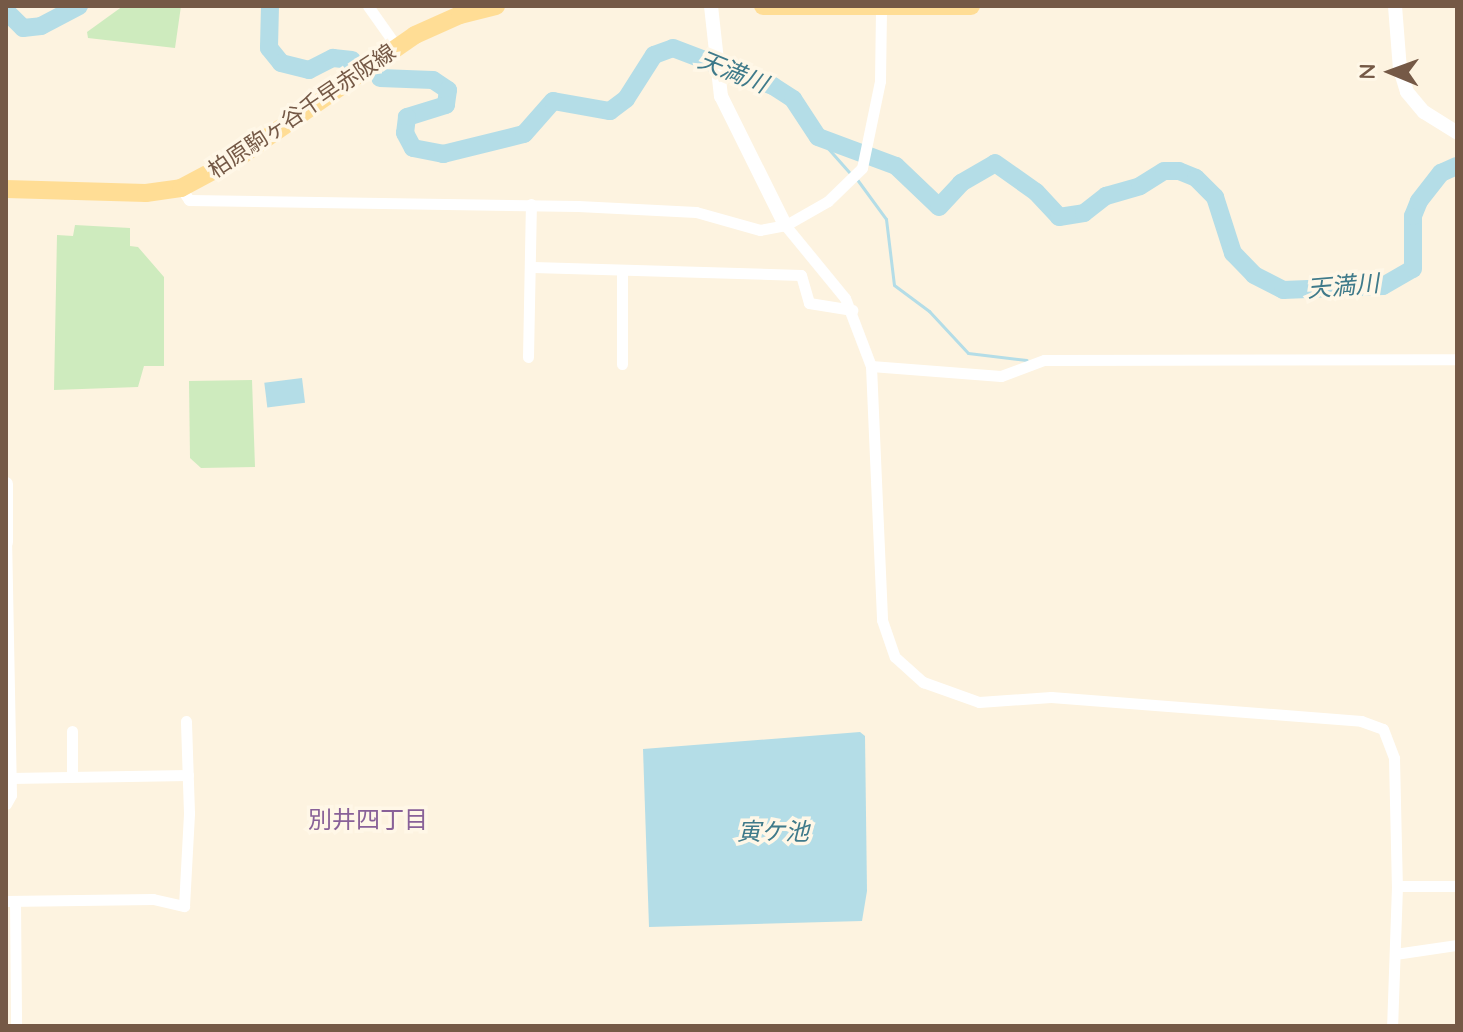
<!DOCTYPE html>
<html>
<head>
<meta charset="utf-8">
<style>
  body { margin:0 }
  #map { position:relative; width:1463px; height:1032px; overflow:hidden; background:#fdf3e0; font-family:Quicksand,"Noto Sans JP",sans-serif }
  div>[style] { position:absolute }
  .green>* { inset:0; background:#ceebbe }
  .water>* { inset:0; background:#b4dde7; transform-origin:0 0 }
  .stream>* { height:3px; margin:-1.5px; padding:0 1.5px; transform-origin:1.5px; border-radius:1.5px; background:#b4dde7 }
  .river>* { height:18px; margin:-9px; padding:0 9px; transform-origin:9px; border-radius:9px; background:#b4dde7 }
  .minor>* { height:11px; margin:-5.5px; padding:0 5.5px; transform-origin:5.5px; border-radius:5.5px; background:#fff }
  .tertiary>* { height:14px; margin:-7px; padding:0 7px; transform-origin:7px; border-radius:7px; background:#fff }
  .primary>* { height:18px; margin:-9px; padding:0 9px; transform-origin:9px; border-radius:9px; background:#ffdd95 }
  span { translate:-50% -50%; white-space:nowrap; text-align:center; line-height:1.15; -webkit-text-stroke:7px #fff7e7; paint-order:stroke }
  .street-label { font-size:22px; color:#755946 }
  .water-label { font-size:24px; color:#3f7a8a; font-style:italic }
  .neighbourhood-label { font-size:24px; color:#896198 }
  .frame { position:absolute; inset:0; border:8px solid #755946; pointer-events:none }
  .north { position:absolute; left:1351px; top:32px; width:80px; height:80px; -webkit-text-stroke:6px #fff7e7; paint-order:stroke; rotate:271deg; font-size:22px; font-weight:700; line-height:32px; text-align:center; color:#755946 }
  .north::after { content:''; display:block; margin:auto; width:28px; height:36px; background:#755946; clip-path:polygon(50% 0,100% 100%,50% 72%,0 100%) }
</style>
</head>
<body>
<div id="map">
  <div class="green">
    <div style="clip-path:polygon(123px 6px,181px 6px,175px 48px,88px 38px,87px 32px)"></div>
    <div style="clip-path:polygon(75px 225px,130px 228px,130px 246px,138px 247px,164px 277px,164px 366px,144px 366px,138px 387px,54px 390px,57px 235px,73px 236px)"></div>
    <div style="clip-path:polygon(252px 380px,255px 467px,201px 468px,190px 458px,189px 381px)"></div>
  </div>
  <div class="water">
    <div style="left:302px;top:378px;width:25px;height:38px;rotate:83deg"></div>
    <div style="clip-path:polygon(860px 732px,865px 736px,867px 891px,862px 921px,649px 927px,643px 749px)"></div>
  </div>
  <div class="stream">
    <div style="left:818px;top:137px;width:48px;rotate:48.4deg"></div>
    <div style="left:856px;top:178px;width:51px;rotate:53.8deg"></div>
    <div style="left:886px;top:219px;width:66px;rotate:83.1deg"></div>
    <div style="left:894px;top:285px;width:44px;rotate:36.6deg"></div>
    <div style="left:929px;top:311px;width:57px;rotate:47.1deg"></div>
    <div style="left:968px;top:353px;width:59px;rotate:6.8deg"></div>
  </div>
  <div class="river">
    <div style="left:270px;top:6px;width:42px;rotate:91.4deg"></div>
    <div style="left:269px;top:48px;width:19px;rotate:51deg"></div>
    <div style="left:281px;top:63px;width:29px;rotate:14deg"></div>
    <div style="left:309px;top:70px;width:27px;rotate:-27deg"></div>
    <div style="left:333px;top:58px;width:19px;rotate:6deg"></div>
    <div style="left:6px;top:11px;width:24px;rotate:45deg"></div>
    <div style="left:23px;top:28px;width:18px;rotate:-6deg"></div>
    <div style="left:41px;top:26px;width:43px;rotate:-27.8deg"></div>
    <div style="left:380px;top:78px;width:53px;rotate:2.2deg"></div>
    <div style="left:433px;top:80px;width:18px;rotate:34deg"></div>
    <div style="left:448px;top:90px;width:15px;rotate:98deg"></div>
    <div style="left:446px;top:105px;width:41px;rotate:162.9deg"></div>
    <div style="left:407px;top:117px;width:16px;rotate:97deg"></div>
    <div style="left:405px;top:133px;width:17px;rotate:62deg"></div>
    <div style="left:413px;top:148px;width:31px;rotate:11deg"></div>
    <div style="left:443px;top:154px;width:83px;rotate:-13.9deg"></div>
    <div style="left:524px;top:134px;width:44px;rotate:-48.7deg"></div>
    <div style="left:553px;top:101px;width:58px;rotate:10deg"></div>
    <div style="left:610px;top:111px;width:20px;rotate:-37deg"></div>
    <div style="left:626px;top:99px;width:52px;rotate:-57.5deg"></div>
    <div style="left:654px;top:55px;width:20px;rotate:-20deg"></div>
    <div style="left:673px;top:48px;width:107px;rotate:20.8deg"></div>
    <div style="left:773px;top:86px;width:24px;rotate:33deg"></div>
    <div style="left:793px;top:99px;width:45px;rotate:56.7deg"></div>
    <div style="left:818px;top:137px;width:83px;rotate:20.4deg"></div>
    <div style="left:896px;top:166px;width:59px;rotate:43.6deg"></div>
    <div style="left:939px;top:207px;width:33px;rotate:-47deg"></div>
    <div style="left:961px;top:183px;width:39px;rotate:-30deg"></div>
    <div style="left:995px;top:163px;width:50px;rotate:35.3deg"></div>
    <div style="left:1036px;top:192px;width:34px;rotate:47deg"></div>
    <div style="left:1059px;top:217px;width:25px;rotate:-9deg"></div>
    <div style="left:1084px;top:213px;width:28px;rotate:-38deg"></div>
    <div style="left:1106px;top:196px;width:35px;rotate:-16deg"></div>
    <div style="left:1140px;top:186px;width:28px;rotate:-32deg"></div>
    <div style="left:1164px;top:171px;width:15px"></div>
    <div style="left:1179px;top:171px;width:18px;rotate:22deg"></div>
    <div style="left:1196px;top:178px;width:27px;rotate:45deg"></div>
    <div style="left:1215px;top:197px;width:59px;rotate:72.2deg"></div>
    <div style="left:1233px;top:253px;width:30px;rotate:46deg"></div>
    <div style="left:1254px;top:275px;width:33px;rotate:27deg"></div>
    <div style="left:1283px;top:290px;width:100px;rotate:-2.3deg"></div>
    <div style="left:1383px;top:286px;width:34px;rotate:-30deg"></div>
    <div style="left:1413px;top:269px;width:53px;rotate:-90deg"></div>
    <div style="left:1413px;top:216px;width:16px;rotate:-68deg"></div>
    <div style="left:1419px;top:201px;width:36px;rotate:-52deg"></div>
    <div style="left:1441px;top:173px;width:17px;rotate:-24deg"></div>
  </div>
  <div class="minor">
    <div style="left:368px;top:6px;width:50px;rotate:54.7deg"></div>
    <div style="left:181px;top:188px;width:14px;rotate:56deg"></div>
    <div style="left:189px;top:200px;width:389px;rotate:0.9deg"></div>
    <div style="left:578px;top:206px;width:118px;rotate:2.9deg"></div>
    <div style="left:696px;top:212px;width:66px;rotate:15.7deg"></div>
    <div style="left:760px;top:230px;width:26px;rotate:-11deg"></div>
    <div style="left:786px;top:225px;width:48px;rotate:-29.7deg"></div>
    <div style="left:828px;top:201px;width:47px;rotate:-44.1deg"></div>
    <div style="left:862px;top:168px;width:89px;rotate:-78.3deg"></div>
    <div style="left:880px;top:81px;width:75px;rotate:-89.2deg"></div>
    <div style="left:785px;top:225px;width:94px;rotate:50.6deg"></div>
    <div style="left:845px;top:298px;width:73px;rotate:69.1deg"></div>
    <div style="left:871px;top:366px;width:254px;rotate:87.5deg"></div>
    <div style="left:882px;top:620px;width:39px;rotate:71deg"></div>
    <div style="left:895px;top:657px;width:38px;rotate:42deg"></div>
    <div style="left:923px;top:682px;width:59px;rotate:19.7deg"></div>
    <div style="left:979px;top:702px;width:72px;rotate:-4deg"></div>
    <div style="left:1051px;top:697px;width:311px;rotate:4.4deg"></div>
    <div style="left:1361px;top:721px;width:23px;rotate:20deg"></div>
    <div style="left:1383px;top:729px;width:31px;rotate:69deg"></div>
    <div style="left:1394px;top:758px;width:128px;rotate:88.7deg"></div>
    <div style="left:1397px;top:886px;width:140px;rotate:92deg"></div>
    <div style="left:533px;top:267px;width:268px;rotate:1.7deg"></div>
    <div style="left:801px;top:275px;width:29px;rotate:74deg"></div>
    <div style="left:809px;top:303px;width:44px;rotate:9.2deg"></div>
    <div style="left:528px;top:357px;width:153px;rotate:-88.9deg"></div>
    <div style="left:622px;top:364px;width:93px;rotate:-90deg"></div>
    <div style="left:871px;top:366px;width:130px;rotate:4.4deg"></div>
    <div style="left:1001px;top:376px;width:46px;rotate:-20.4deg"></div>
    <div style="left:1044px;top:360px;width:413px;rotate:-0.1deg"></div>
    <div style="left:72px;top:774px;width:43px;rotate:-90deg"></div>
    <div style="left:11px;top:778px;width:177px;rotate:-1deg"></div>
    <div style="left:6px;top:804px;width:10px;rotate:-61deg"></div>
    <div style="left:11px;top:795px;width:253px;rotate:-91.1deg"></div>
    <div style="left:1397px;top:886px;width:60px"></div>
    <div style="left:6px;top:901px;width:147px;rotate:-0.8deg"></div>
    <div style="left:153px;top:899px;width:32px;rotate:13deg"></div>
    <div style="left:184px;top:906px;width:93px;rotate:-86.9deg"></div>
    <div style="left:189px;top:813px;width:92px;rotate:-91.9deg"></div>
    <div style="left:15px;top:901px;width:125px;rotate:89.5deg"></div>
    <div style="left:1395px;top:954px;width:63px;rotate:-8.3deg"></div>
  </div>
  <div class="tertiary">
    <div style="left:711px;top:6px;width:91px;rotate:83.7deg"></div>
    <div style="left:721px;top:96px;width:144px;rotate:63.6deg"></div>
    <div style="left:1395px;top:6px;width:63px;rotate:85.5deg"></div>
    <div style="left:1400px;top:69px;width:24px;rotate:73deg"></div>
    <div style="left:1407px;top:92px;width:26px;rotate:50deg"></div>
    <div style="left:1424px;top:112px;width:39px;rotate:32deg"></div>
    <div style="left:6px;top:484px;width:58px;rotate:90deg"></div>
  </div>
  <div class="primary">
    <div style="left:763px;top:6px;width:208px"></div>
    <div style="left:6px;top:189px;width:140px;rotate:1.6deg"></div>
    <div style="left:146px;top:193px;width:35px;rotate:-8deg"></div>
    <div style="left:181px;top:188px;width:66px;rotate:-28.1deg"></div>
    <div style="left:239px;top:157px;width:214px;rotate:-34.7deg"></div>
    <div style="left:415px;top:35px;width:49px;rotate:-24deg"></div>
    <div style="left:460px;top:15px;width:37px;rotate:-14deg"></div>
  </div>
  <div class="street-label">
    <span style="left:302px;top:111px;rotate:-34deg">柏原駒ヶ谷千早赤阪線</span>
  </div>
  <div class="water-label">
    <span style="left:733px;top:72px;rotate:22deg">天満川</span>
    <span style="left:1343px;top:286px;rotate:-5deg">天満川</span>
    <span style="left:773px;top:832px">寅ケ池</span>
  </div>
  <div class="neighbourhood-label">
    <span style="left:368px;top:820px">別井四丁目</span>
  </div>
  <div class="frame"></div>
  <div class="north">N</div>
</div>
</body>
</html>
